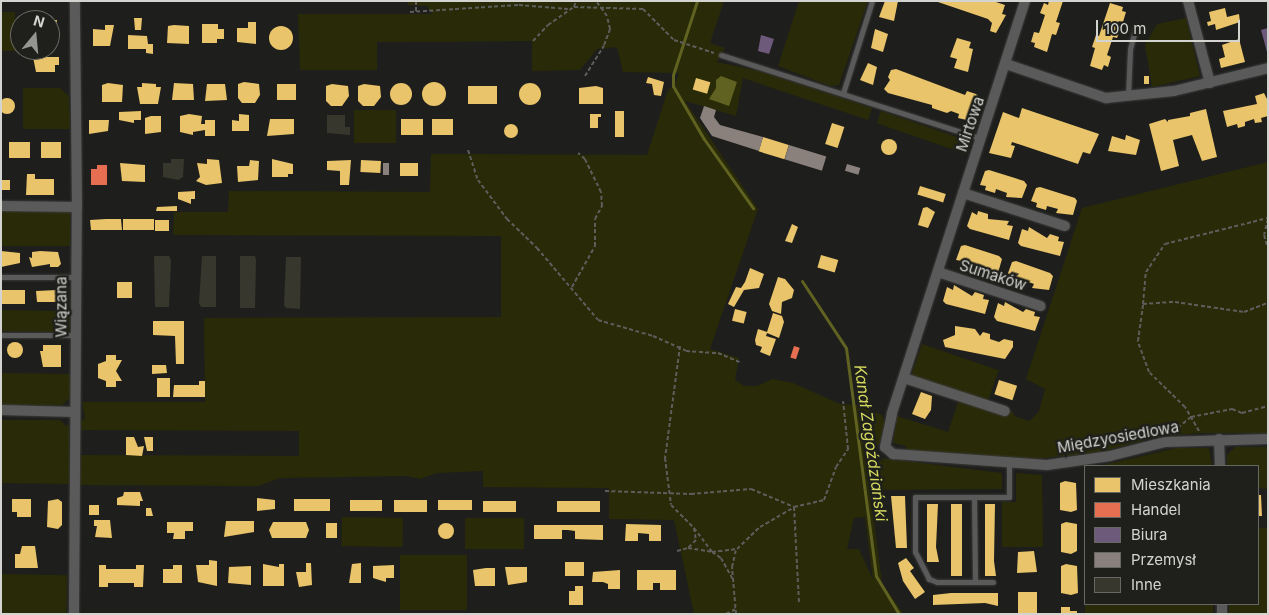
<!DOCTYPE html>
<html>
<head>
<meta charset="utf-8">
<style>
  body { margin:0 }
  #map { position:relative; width:1269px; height:615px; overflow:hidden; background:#1e1f1c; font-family:Inter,sans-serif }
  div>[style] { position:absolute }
  .green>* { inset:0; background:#292a07; transform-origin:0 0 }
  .water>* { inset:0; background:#606221 }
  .homes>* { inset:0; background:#e9c46a; transform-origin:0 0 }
  .round { border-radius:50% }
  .shops>* { inset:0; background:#e76f51; transform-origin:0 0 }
  .offices>* { inset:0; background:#6d597a }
  .industry>* { inset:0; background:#8a817c; transform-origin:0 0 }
  .stream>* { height:3px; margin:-1.5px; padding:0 1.5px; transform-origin:1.5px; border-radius:1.5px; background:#606221 }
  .building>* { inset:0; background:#37372d }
  .path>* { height:2px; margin-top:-1px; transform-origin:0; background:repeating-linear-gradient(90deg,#5d5d5c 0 4px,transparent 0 6.5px) }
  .roads { filter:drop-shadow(0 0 1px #3b3b3a) drop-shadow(0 0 1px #3b3b3a) }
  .service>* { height:5px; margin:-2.5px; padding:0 2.5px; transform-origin:2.5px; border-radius:2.5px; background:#5a5a5a }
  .minor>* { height:10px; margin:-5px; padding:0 5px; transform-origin:5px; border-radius:5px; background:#5a5a5a }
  span { translate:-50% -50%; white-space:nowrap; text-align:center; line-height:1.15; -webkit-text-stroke:5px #1f201b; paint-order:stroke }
  .street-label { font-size:15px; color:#d3d3d0 }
  .water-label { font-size:16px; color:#d5da5f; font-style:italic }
  .frame { position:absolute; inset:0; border:2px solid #d3d3d0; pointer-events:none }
  .legend { position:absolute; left:1084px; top:465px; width:175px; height:140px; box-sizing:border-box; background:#1f201b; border:1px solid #676863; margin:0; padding:6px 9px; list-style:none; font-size:15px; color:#d3d3d0 }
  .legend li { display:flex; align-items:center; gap:10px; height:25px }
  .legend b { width:25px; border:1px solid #676863 }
  .north { position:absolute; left:10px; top:10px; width:50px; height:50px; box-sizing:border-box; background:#1f201b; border:1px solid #676863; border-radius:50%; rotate:17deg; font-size:14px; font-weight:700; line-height:20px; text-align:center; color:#d3d3d0 }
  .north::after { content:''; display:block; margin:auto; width:18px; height:22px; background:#949491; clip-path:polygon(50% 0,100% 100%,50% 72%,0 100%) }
  .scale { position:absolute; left:1096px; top:20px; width:144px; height:22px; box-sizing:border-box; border:2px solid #d3d3d0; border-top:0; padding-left:6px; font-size:15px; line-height:18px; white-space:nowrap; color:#d3d3d0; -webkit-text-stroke:4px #1f201b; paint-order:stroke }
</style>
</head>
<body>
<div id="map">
  <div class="green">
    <div style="clip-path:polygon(evenodd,408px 1px,724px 1px,710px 43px,725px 48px,717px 62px,759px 71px,872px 108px,868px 120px,743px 78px,736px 116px,685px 101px,758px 209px,710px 349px,739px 358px,735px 380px,744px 386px,757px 386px,772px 379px,793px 383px,840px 404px,860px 405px,882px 415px,885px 422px,879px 445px,872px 447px,873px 457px,1002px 473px,1002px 489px,870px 490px,882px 583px,903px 613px,1002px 614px,694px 614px,674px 520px,609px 519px,609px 488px,483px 487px,483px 471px,437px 473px,420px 479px,407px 476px,280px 478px,258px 486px,79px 485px,81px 455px,299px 456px,299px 431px,81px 430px,80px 422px,85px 418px,82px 402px,205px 402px,204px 318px,501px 317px,501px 236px,173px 235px,174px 212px,228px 212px,229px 191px,430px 192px,431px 154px,647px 155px,668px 90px,675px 85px,679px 73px,623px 72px,617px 47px,597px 49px,580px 70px,532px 71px,532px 41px,377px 42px,377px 70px,300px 70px,298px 14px,432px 14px,427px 6px,408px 5px,408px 1px,865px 517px,873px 580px,859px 549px,847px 549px,854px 518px,865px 517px)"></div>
    <div style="clip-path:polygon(799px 1px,868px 1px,839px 85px,830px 86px,778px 66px)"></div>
    <div style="left:1px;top:12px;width:14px;height:39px"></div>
    <div style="clip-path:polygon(1186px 18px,1200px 76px,1152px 87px,1145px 45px,1157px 24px)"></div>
    <div style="clip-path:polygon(23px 88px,60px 88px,69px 96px,70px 129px,23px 129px)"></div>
    <div style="left:354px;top:110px;width:42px;height:33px"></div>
    <div style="left:881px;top:111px;width:96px;height:13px;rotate:19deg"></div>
    <div style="clip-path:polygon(1268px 162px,1268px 433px,1199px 433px,1159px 437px,1095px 453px,1032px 459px,906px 450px,906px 446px,893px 443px,897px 416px,948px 432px,959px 400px,1008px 410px,1014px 413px,1014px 416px,1030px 421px,1039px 411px,1045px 389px,1026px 379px,1082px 208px)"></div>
    <div style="left:1px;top:209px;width:69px;height:37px"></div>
    <div style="left:1px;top:310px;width:69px;height:21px;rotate:1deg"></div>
    <div style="left:922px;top:344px;width:81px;height:34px;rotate:19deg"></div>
    <div style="clip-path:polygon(1px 373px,70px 374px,71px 397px,62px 405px,1px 405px)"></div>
    <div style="clip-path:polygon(1px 420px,60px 420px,66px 426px,69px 424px,69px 484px,1px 483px)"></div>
    <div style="clip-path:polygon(1235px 447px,1268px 447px,1268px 489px,1258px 488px,1258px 466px,1227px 466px,1227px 455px)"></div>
    <div style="clip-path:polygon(1177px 448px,1209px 448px,1212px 466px,1099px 466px)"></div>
    <div style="clip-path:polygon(1084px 469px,1085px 604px,1213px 604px,1213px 614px,1085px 614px)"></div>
    <div style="clip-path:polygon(1016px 473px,1042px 475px,1043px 547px,1002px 547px,1002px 502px,1016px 502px)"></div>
    <div style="left:342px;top:517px;width:61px;height:29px;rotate:1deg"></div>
    <div style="left:465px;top:518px;width:59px;height:31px"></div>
    <div style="clip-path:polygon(1258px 528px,1268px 528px,1268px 614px,1229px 614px,1229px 604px,1258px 604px)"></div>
    <div style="left:400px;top:555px;width:67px;height:55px"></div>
    <div style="left:1px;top:574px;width:66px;height:40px;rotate:1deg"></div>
  </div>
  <div class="water">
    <div style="clip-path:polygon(721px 76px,737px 82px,729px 106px,709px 99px,716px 88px,716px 80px)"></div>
  </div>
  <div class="homes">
    <div style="clip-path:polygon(885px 1px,898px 1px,894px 21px,879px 17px)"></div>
    <div style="clip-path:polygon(935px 1px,993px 1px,1005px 5px,1002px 14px,1006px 15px,996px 33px,990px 31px,992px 23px,988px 19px)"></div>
    <div style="clip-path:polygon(1049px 1px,1063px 1px,1056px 22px,1060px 23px,1056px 35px,1052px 34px,1047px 52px,1034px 47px,1035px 43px,1031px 42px,1034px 32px,1039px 33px,1045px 15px,1040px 13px,1044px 3px,1048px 5px)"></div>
    <div style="clip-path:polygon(1110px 3px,1123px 7px,1122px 11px,1126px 12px,1123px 22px,1119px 21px,1117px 24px,1117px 27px,1121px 28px,1117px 38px,1113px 37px,1107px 55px,1111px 57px,1108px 67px,1104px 65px,1102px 70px,1090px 66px,1095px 48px,1092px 47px,1096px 35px,1099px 36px)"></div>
    <div style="clip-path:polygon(1225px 8px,1227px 17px,1239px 14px,1240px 22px,1216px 30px,1215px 24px,1208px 26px,1207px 22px,1211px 21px,1209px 12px)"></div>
    <div style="clip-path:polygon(134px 18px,142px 18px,141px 30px,135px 30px)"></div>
    <div style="clip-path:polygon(50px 20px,57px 20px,53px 41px,50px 41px)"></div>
    <div style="clip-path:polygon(248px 22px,256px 22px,256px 44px,237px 42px,237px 28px,248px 28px)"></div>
    <div style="clip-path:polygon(202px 24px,218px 24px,218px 29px,224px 29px,224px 39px,217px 39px,217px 43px,202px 43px)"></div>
    <div style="clip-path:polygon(105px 25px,114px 25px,110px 46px,93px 46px,93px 29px,105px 30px)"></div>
    <div style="clip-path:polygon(174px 25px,189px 26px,189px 44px,167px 43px,168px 26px)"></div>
    <div class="round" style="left:269px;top:26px;width:24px;height:24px"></div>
    <div style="clip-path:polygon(875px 29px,888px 34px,883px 52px,871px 48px)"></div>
    <div style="clip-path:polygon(128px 35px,147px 36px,148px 44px,153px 44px,153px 54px,146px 53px,146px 49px,128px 49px)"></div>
    <div style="clip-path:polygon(957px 38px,971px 42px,969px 48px,973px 49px,968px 72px,954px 68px,957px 59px,950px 57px)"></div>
    <div style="clip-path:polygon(1239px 39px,1245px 62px,1221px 68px,1219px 59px,1225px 57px,1222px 45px)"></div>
    <div style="clip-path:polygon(33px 57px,59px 57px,59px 65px,55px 65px,55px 72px,36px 72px)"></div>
    <div style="clip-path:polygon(868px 63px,877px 67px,873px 85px,860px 80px)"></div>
    <div style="clip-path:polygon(896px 69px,965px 95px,967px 91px,976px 94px,979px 97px,971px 121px,958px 118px,959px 114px,951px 111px,947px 113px,932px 108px,932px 105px,888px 93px,884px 89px,890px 80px,888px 77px,891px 70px)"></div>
    <div style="left:1144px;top:76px;width:5px;height:8px"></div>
    <div style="clip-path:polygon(648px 77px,664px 82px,661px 96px,654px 95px,652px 84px,646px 83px)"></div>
    <div style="left:696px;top:78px;width:15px;height:12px;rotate:16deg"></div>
    <div style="clip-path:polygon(244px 82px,259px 84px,260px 95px,255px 103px,242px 103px,238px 98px,238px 84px)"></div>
    <div class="round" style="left:422px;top:82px;width:24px;height:24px"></div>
    <div class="round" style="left:519px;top:83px;width:22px;height:22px"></div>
    <div class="round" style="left:390px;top:83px;width:22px;height:22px"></div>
    <div style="clip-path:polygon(108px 83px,123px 85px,122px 102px,102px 102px,102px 85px)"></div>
    <div style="clip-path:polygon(142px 83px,156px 84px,156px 87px,161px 87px,158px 104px,140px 104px,137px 87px,142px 87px)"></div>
    <div style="clip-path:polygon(174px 83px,193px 84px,194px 100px,172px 100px)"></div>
    <div style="clip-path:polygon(207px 84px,225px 84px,227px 100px,205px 101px)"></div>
    <div style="left:277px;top:84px;width:19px;height:16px"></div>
    <div style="clip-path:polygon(332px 84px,348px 86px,349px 96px,342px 106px,331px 106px,326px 101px,326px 86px)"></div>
    <div style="clip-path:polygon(364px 84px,380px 86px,381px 97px,374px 106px,363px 106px,358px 101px,358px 86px)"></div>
    <div style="left:468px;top:86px;width:29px;height:18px"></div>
    <div style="clip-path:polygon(596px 86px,603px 88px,603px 104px,579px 104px,579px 88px)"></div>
    <div style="clip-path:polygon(1264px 93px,1268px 101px,1268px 116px,1261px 118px,1262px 122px,1255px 123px,1254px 119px,1245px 122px,1245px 126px,1238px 128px,1237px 124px,1227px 127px,1223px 111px,1257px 104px,1255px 96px)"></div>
    <div class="round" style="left:-1px;top:98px;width:16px;height:16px"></div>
    <div style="clip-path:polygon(1022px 108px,1099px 134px,1090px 154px,1083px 152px,1078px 164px,1012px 142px,1011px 145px,1015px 146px,1011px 158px,989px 153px,1003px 112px,1019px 118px)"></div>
    <div style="clip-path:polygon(1206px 109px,1217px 157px,1202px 161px,1192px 135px,1173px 140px,1179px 166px,1161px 171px,1149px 124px,1165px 119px,1168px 122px,1168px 120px,1190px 116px,1190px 113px)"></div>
    <div style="clip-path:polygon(141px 111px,141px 120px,134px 120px,134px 123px,119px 120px,119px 112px)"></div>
    <div style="left:615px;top:111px;width:9px;height:26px"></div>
    <div style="clip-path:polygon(189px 114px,202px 116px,201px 124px,205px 124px,205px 120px,215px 120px,215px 136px,205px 136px,205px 130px,193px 132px,193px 135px,180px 132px,180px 116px)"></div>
    <div style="clip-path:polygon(239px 114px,249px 115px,249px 131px,232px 131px,232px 120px,239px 121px)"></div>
    <div style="clip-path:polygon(590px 114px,601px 114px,601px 117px,598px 117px,598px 128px,590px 128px)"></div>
    <div style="clip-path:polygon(151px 116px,161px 116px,161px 132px,145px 134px,145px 118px)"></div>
    <div style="clip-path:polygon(270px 119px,294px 119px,294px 134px,267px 136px)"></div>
    <div style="left:401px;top:119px;width:22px;height:16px"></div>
    <div style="left:432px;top:119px;width:21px;height:16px"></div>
    <div style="clip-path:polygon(89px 120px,109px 120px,108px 131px,89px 134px)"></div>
    <div style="left:832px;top:123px;width:13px;height:22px;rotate:18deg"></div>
    <div class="round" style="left:504px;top:124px;width:14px;height:14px"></div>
    <div style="clip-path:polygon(1126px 135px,1140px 140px,1136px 155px,1108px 151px,1112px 136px,1125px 140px)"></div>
    <div style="left:763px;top:137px;width:27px;height:15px;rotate:17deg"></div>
    <div class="round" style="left:881px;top:139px;width:16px;height:16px"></div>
    <div style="left:9px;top:142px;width:21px;height:16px"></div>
    <div style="left:41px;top:142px;width:20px;height:16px"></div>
    <div style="clip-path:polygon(207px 159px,219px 160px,222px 183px,206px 185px,196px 181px,200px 177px,197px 163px,207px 164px)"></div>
    <div style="clip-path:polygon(272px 159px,293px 164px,293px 174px,288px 174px,288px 177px,272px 177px)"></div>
    <div style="clip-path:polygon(250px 160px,259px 161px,258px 180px,238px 182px,237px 166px,249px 166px)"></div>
    <div style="clip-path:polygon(351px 160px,349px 185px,340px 185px,340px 171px,327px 170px,327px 161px)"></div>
    <div style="left:361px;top:160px;width:20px;height:12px;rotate:3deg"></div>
    <div style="clip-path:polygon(120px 163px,145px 165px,145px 182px,122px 181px)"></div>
    <div style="left:400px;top:163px;width:18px;height:13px"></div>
    <div style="clip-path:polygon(989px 170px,1024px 181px,1027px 185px,1022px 198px,1006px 197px,1007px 193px,996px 189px,995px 193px,985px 190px,986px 186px,980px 185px,985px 171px)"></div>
    <div style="clip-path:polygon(27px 174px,35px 174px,35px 179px,54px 179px,54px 195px,26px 195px)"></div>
    <div style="left:1px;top:180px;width:9px;height:10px"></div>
    <div style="left:920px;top:186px;width:27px;height:9px;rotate:17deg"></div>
    <div style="clip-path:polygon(1040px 187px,1075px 198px,1077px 201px,1073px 215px,1056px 213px,1058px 209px,1047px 206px,1046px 210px,1036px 207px,1037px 203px,1031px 201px,1036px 188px)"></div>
    <div style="clip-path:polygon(195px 191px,195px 199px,191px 199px,191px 204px,178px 199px,178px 192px)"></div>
    <div style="clip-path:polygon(177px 206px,177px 211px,156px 211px,157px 207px)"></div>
    <div style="clip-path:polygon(927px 207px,935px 212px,928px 228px,918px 225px,923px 208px)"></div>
    <div style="clip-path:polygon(978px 211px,988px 214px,988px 219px,1009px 221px,1007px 225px,1013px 226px,1009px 240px,970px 229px,967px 226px,972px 212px,977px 215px)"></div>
    <div style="clip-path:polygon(106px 219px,121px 219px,122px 230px,91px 230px,90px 220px)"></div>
    <div style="left:123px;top:219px;width:31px;height:11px"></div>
    <div style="left:155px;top:220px;width:14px;height:11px"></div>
    <div style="clip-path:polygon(792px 224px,798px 227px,792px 243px,785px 241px)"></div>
    <div style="clip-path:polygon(1029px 227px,1047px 238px,1050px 234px,1059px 237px,1058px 241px,1064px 242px,1060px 256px,1021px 246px,1018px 243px,1022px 229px,1028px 231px)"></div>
    <div style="clip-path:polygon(965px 245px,999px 256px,1002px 259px,998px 273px,981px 272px,983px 267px,972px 264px,971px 268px,961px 265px,962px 261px,956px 260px,961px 246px)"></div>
    <div style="clip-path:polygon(1px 251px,20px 253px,20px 263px,1px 267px)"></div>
    <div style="clip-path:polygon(40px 251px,58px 252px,61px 264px,58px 267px,50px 267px,50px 264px,32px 267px,29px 257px,32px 258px,32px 252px)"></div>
    <div style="left:821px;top:255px;width:18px;height:13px;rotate:16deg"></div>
    <div style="clip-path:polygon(1016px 261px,1050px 273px,1053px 276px,1049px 290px,1032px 288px,1034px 284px,1023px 280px,1021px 284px,1012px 281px,1013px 277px,1007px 276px,1012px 262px)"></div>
    <div style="clip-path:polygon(750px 268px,764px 274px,759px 288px,744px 290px,734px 307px,728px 304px,736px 287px,741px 288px,745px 282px)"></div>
    <div style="clip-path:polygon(778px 277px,785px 279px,794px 290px,792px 298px,782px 302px,781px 314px,772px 311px,769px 304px)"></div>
    <div style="left:117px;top:282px;width:15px;height:16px"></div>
    <div style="clip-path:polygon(954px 285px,972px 296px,975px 292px,984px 295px,983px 299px,989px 300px,985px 314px,946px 304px,943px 301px,947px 287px,953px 290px)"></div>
    <div style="left:1px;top:290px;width:24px;height:14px"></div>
    <div style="clip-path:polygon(57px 290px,62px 291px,62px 302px,37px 302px,36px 291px)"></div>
    <div style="clip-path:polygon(1005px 302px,1023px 312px,1026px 309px,1035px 312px,1034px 316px,1040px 317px,1035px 331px,997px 321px,994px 317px,998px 303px,1004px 306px)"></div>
    <div style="left:735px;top:309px;width:12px;height:12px;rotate:14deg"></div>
    <div style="clip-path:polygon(773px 313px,782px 316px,784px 322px,779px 338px,767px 333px,766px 336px,776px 339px,770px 356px,760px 352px,762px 347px,756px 345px,755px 340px,758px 329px,767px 332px)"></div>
    <div style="clip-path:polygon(153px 321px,184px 321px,184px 364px,176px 364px,175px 336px,153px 335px)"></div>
    <div style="clip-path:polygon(955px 326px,975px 329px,980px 336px,983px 332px,990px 334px,990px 339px,999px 342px,1004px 339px,1013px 341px,1013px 347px,1005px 359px,945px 347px,943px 340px,955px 335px)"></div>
    <div class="round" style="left:7px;top:342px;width:16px;height:16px"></div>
    <div style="clip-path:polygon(43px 345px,61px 345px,61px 367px,43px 367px,40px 351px,43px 351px)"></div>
    <div style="clip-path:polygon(106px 355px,116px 355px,116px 360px,122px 360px,116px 371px,122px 381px,116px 381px,116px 387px,106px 387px,106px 381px,98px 378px,98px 364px,106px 361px)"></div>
    <div style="clip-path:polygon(152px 365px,166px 365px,167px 373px,152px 374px)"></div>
    <div style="left:157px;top:378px;width:13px;height:19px"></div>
    <div style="left:999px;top:380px;width:19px;height:15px;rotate:18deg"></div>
    <div style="clip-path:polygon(199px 381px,205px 381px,205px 397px,173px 397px,174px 385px,199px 385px)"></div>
    <div style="clip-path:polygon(921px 392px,932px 396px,931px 410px,925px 419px,912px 414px)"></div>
    <div style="clip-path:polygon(126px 437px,134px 437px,138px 447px,144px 446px,142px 456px,126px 455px)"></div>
    <div style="clip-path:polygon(144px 437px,153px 437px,153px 451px,147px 451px)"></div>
    <div style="clip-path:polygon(1065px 481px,1076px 483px,1077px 510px,1071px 512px,1060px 510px,1060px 483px)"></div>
    <div style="clip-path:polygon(124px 492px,140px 492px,143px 501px,140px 501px,140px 506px,117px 505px,117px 498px,123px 496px)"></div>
    <div style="clip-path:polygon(1258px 495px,1261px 495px,1262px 516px,1258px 516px)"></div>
    <div style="clip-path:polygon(891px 496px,905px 496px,907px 548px,896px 548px)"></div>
    <div style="clip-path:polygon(257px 498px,275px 500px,275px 509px,257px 511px)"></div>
    <div style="clip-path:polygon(12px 499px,31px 499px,31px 517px,17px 517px,17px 512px,12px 512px)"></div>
    <div style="clip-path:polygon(58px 499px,62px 502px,62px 525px,58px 529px,47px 527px,48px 501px)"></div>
    <div style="left:294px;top:499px;width:36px;height:12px"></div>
    <div style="left:350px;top:500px;width:32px;height:11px"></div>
    <div style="left:394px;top:500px;width:33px;height:12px"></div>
    <div style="left:438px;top:500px;width:34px;height:10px"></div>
    <div style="left:483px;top:501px;width:33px;height:11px"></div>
    <div style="left:557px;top:501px;width:43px;height:11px"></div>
    <div style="clip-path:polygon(927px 504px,938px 504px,936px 547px,939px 562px,927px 562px)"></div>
    <div style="left:951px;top:504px;width:11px;height:72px"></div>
    <div style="clip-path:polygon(985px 504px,995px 504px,994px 561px,996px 576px,985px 576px)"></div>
    <div style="left:89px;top:505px;width:10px;height:10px"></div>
    <div style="clip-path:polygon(146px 508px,151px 508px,153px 516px,146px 516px)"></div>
    <div style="clip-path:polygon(94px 520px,110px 520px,112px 538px,95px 537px,97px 526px,94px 526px)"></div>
    <div style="clip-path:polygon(226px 521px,254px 521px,254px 532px,224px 537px)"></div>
    <div style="clip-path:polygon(167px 522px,193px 522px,193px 531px,185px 531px,185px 539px,173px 539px,174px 533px,167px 533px)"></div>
    <div style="clip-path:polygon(273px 522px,306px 522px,309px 530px,306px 538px,272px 538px,269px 530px)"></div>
    <div style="clip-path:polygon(1066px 522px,1077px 524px,1077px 551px,1071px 554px,1061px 552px,1061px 524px)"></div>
    <div class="round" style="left:438px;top:523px;width:16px;height:16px"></div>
    <div style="left:326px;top:523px;width:11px;height:15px"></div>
    <div style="clip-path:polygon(626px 524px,661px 525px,661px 541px,649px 541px,649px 534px,638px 533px,638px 541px,625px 541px)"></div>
    <div style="clip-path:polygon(534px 525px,603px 525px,603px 540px,575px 539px,575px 531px,568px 530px,562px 530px,562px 539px,534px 539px)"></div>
    <div style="clip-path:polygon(22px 546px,35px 546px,38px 568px,15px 568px,15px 554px,20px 554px)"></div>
    <div style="clip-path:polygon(1034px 551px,1037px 572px,1017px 573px,1018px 552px)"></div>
    <div style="clip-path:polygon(906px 558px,914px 568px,910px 571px,925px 592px,915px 599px,903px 581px,898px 563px)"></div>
    <div style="clip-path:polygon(209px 560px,217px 561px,217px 586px,198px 582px,196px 565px,209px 565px)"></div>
    <div style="left:565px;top:562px;width:19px;height:14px"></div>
    <div style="clip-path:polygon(306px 563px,311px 563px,312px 585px,299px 587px,296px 572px,306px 572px)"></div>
    <div style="clip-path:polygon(361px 563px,361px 583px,349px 583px,352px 564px)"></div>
    <div style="clip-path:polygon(263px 564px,279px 567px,279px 564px,284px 564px,284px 586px,263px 586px)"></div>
    <div style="clip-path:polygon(1066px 564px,1077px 566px,1078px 593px,1071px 595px,1061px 593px,1061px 566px)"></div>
    <div style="clip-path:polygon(99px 565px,106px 565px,106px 569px,136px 569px,136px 565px,144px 565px,143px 587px,134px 587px,134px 583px,108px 583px,108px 587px,99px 587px)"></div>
    <div style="clip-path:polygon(173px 565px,182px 565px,182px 583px,163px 583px,163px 569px,173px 569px)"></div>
    <div style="clip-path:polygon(394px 565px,394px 578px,386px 578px,386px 582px,373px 578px,373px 566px)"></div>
    <div style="clip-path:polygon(251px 566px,251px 585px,228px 583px,229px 567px)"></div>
    <div style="clip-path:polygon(505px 567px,527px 567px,527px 582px,508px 585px)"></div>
    <div style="clip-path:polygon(486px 568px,495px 568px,495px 586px,475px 586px,473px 570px)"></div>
    <div style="clip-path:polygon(620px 570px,620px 589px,608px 589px,608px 584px,603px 582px,592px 582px,593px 572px)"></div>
    <div style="clip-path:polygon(637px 570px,676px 570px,676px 590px,660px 590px,660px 583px,653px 583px,653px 590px,637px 590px)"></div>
    <div style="clip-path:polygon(575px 586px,583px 586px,583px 605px,569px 605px,569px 591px,575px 591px)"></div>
    <div style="left:1037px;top:592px;width:22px;height:19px;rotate:90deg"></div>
    <div style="clip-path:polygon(951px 593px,998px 593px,998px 606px,985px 603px,933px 605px,933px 595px)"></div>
    <div style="clip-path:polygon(1061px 607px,1070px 607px,1070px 611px,1077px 611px,1077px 614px,1061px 614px)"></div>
  </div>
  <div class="shops">
    <div style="clip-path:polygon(97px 165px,107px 165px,107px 185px,91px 185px,91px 169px,97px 169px)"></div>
    <div style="left:794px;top:346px;width:6px;height:12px;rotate:18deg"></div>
  </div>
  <div class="offices">
    <div style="clip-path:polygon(1268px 28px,1268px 52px,1267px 52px,1261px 30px)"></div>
    <div style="clip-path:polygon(761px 35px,774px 39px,769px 54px,758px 51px)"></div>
  </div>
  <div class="industry">
    <div style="clip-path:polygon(704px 106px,716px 110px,714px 117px,720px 125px,763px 137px,759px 151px,712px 136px,700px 118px)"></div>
    <div style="left:789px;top:145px;width:39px;height:15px;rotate:17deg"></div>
    <div style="left:383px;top:163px;width:6px;height:12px"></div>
    <div style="left:847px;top:164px;width:14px;height:7px;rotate:17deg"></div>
  </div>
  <div class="stream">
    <div style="left:697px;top:1px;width:78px;rotate:108deg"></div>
    <div style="left:673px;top:75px;width:11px;rotate:90deg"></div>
    <div style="left:673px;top:86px;width:61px;rotate:59.7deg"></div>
    <div style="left:704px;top:139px;width:85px;rotate:54.6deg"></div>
    <div style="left:802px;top:281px;width:80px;rotate:56.7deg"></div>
    <div style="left:846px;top:348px;width:230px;rotate:82.5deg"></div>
    <div style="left:876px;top:576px;width:44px;rotate:58.8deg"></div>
  </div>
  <div class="building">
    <div style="clip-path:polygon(327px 115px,345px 115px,345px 127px,350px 127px,350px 135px,327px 133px)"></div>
    <div style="clip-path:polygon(171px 159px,184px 159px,183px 177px,178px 180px,163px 177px,163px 163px,171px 163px)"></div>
    <div style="clip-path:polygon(154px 256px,169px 256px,171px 260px,169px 307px,155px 307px)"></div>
    <div style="clip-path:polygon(202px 256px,216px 256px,216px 307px,201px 307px,199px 303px)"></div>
    <div style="clip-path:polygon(240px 256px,255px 256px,256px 260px,255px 308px,240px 308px)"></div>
    <div style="clip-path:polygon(286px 257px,301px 257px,300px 309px,286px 308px,284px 305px)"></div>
  </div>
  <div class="path">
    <div style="left:416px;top:1px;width:10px;rotate:90deg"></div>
    <div style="left:574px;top:7px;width:69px;rotate:1.7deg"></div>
    <div style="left:643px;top:9px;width:44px;rotate:45deg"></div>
    <div style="left:674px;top:40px;width:42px;rotate:18deg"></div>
    <div style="left:410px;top:12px;width:109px;rotate:-3.7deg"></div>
    <div style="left:519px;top:5px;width:49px;rotate:4.7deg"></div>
    <div style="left:533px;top:41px;width:22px;rotate:-47deg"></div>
    <div style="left:548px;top:25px;width:32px;rotate:-35deg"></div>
    <div style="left:574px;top:7px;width:6px;rotate:-72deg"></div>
    <div style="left:585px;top:76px;width:36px;rotate:-58deg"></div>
    <div style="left:604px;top:45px;width:17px;rotate:-69deg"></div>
    <div style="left:610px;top:29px;width:13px;rotate:-103deg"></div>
    <div style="left:607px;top:16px;width:19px;rotate:-126deg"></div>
    <div style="left:468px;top:150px;width:32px;rotate:72deg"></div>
    <div style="left:478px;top:180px;width:49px;rotate:53.4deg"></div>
    <div style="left:507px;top:219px;width:42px;rotate:44deg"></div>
    <div style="left:537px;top:248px;width:94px;rotate:49.7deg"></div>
    <div style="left:598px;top:320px;width:57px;rotate:16.2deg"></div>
    <div style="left:653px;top:336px;width:36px;rotate:24deg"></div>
    <div style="left:686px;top:351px;width:32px;rotate:4deg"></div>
    <div style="left:718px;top:353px;width:26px;rotate:23deg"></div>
    <div style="left:1268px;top:219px;width:16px;rotate:104deg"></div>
    <div style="left:1264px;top:235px;width:15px;rotate:74deg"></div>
    <div style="left:572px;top:287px;width:47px;rotate:-60.7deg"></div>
    <div style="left:595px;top:246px;width:27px;rotate:-90deg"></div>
    <div style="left:595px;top:219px;width:15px;rotate:-62deg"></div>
    <div style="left:602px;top:206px;width:14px;rotate:-94deg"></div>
    <div style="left:601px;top:192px;width:37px;rotate:-116deg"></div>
    <div style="left:585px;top:159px;width:9px;rotate:-139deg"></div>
    <div style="left:1143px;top:304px;width:32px;rotate:-85deg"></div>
    <div style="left:1146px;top:272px;width:34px;rotate:-56deg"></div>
    <div style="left:1165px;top:244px;width:106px;rotate:-14.2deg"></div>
    <div style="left:680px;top:346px;width:113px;rotate:97.6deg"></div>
    <div style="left:665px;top:458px;width:47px;rotate:82.7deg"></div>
    <div style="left:671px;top:505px;width:33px;rotate:45deg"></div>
    <div style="left:694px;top:528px;width:12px;rotate:81deg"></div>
    <div style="left:696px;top:540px;width:11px;rotate:135deg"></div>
    <div style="left:1199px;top:431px;width:28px;rotate:-120deg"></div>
    <div style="left:1185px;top:407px;width:50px;rotate:-135.8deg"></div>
    <div style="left:1149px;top:372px;width:33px;rotate:-110deg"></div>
    <div style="left:1138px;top:341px;width:37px;rotate:-82deg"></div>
    <div style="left:1143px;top:304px;width:32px;rotate:-4deg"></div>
    <div style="left:1175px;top:302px;width:70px;rotate:8.2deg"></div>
    <div style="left:1244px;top:312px;width:26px;rotate:-21deg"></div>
    <div style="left:1173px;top:432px;width:23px;rotate:-40deg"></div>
    <div style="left:1191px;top:417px;width:42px;rotate:-11deg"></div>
    <div style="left:1232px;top:409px;width:11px;rotate:22deg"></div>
    <div style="left:1242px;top:413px;width:27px;rotate:-15deg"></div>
    <div style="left:605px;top:491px;width:86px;rotate:2deg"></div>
    <div style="left:691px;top:494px;width:60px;rotate:-4.8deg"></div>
    <div style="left:751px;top:489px;width:47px;rotate:22.7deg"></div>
    <div style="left:794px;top:507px;width:95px;rotate:87deg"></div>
    <div style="left:694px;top:528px;width:30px;rotate:53deg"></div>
    <div style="left:712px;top:552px;width:11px;rotate:34deg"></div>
    <div style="left:721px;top:558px;width:25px;rotate:61deg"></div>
    <div style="left:677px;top:551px;width:11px;rotate:-15deg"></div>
    <div style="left:688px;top:548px;width:24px;rotate:9deg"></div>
    <div style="left:712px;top:552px;width:25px;rotate:-7deg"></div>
    <div style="left:737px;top:549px;width:32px;rotate:-44deg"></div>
    <div style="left:760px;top:527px;width:39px;rotate:-30deg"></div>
    <div style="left:794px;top:507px;width:31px;rotate:-13deg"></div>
    <div style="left:824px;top:500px;width:35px;rotate:-70deg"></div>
    <div style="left:836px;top:467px;width:22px;rotate:-56deg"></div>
    <div style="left:848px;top:449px;width:48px;rotate:-95.9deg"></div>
    <div style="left:726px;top:614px;width:11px;rotate:-27deg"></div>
    <div style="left:736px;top:614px;width:47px;rotate:-94.9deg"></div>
    <div style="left:732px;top:567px;width:17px;rotate:-77deg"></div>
  </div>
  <div class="roads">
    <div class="service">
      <div style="left:721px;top:55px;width:272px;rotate:17.8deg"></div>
      <div style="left:843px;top:93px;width:96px;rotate:-72.5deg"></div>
      <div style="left:1128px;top:97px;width:48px;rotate:-87.6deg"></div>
      <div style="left:1130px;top:49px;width:24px;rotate:-75deg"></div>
      <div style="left:1px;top:277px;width:75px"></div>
      <div style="left:1px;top:335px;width:75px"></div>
      <div style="left:974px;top:497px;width:85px;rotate:89.3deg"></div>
      <div style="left:993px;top:582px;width:56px;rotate:180deg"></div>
      <div style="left:937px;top:582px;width:9px;rotate:-159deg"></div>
      <div style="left:929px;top:579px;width:30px;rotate:-117deg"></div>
      <div style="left:915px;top:552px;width:55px;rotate:-90deg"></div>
      <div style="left:915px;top:497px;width:94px"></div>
      <div style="left:1009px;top:497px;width:33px;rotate:-90deg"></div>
    </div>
    <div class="minor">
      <div style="left:1025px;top:1px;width:434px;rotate:107.9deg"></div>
      <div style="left:892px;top:414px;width:34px;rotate:102deg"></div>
      <div style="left:885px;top:447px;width:11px;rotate:41deg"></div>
      <div style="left:893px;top:454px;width:154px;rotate:4.1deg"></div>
      <div style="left:1047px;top:465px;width:64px;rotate:-8.1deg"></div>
      <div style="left:1110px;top:456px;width:57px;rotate:-14.3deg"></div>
      <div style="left:1165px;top:442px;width:103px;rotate:-1.7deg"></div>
      <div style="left:1188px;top:1px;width:85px;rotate:75deg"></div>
      <div style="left:1006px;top:64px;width:106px;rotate:18.8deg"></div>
      <div style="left:1106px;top:98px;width:68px;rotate:-5.9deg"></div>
      <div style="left:1174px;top:91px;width:97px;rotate:-13.7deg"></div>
      <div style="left:963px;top:193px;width:107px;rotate:17.9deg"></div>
      <div style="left:1px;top:206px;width:76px;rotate:0.8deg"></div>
      <div style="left:938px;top:272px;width:108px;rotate:18.4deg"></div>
      <div style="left:904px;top:378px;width:106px;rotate:18.1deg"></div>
      <div style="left:1px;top:410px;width:74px;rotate:1.5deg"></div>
      <div style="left:1219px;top:439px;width:27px;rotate:88deg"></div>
      <div style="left:1222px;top:604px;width:10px;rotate:90deg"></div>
      <div style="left:74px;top:614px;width:407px;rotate:-89.6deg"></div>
      <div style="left:77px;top:207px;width:206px;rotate:-90.6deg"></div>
    </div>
  </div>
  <div class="street-label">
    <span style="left:970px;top:124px;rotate:-71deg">Mirtowa</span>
    <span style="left:993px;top:275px;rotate:18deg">Sumaków</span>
    <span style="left:61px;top:307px;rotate:-90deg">Wiązana</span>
    <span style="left:1118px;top:437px;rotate:-10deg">Międzyosiedlowa</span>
  </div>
  <div class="water-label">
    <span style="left:871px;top:443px;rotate:82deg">Kanał Zagoździański</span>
  </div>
  <div class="frame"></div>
  <ul class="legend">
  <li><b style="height:14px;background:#e9c46a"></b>Mieszkania</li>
  <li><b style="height:14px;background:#e76f51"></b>Handel</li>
  <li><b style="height:14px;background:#6d597a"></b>Biura</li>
  <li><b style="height:14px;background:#8a817c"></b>Przemysł</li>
  <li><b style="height:14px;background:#37372d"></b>Inne</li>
  </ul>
  <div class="north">N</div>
  <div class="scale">100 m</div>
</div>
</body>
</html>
